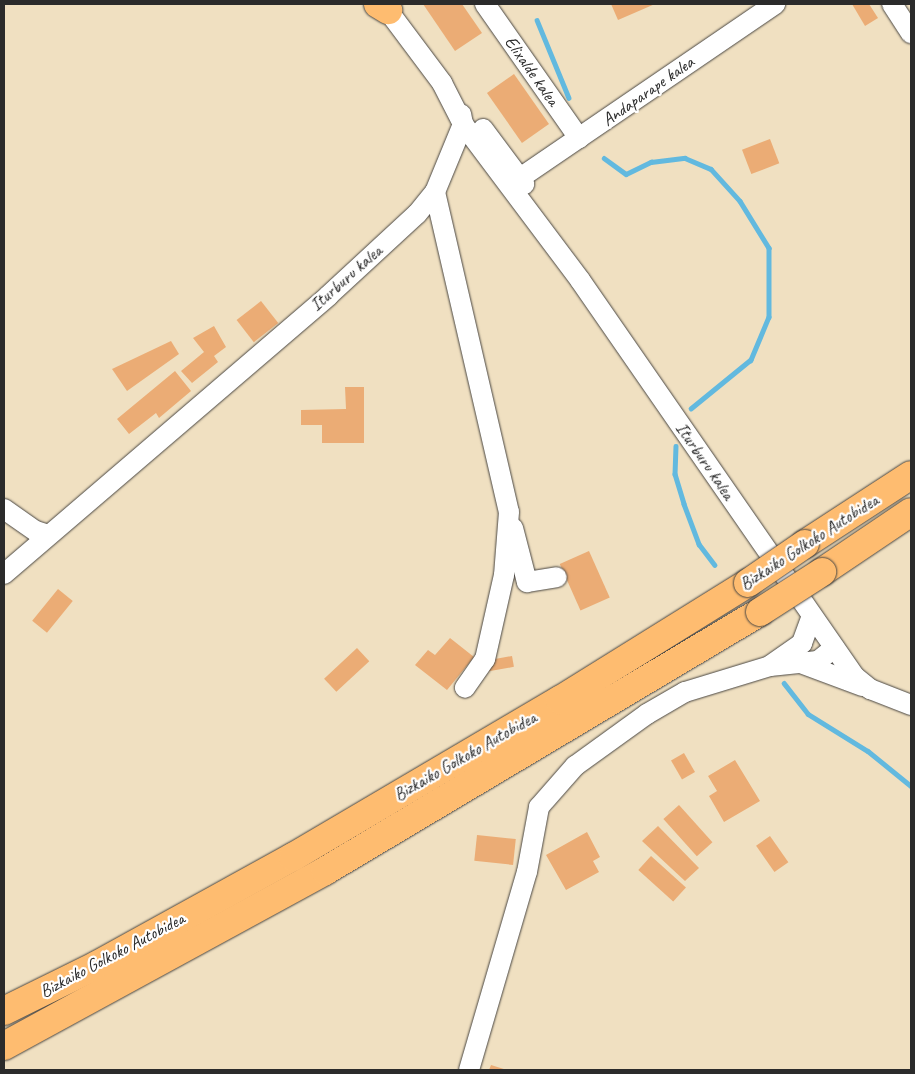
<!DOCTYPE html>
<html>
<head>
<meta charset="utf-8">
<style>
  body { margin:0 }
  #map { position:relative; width:915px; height:1074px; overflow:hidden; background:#f0e0c1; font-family:Caveat,sans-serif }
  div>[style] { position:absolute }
  .stream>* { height:4.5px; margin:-2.25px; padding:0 2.25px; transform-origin:2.25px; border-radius:2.25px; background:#62b9df }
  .building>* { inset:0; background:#ebac75; transform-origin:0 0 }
  .roads { filter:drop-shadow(0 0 1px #494642) drop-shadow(0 0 1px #494642) }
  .minor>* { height:20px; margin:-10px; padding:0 10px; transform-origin:10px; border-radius:10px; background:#fff }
  .highway>* { height:28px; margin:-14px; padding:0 14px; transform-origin:14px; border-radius:14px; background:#febc70 }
  .bridges { filter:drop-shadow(0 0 1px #494642) drop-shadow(0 0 1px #494642) }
  .highway-bridge>* { height:28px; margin:-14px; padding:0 14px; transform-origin:14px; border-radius:14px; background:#febc70 }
  span { translate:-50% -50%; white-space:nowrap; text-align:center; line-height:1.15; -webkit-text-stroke:4.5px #fff; paint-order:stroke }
  .street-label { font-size:18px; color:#2b2b2b }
  .frame { position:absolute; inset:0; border:5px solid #2b2b2b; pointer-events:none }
</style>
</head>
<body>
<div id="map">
  <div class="stream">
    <div style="left:537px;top:20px;width:84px;rotate:67.7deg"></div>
    <div style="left:604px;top:158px;width:27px;rotate:36deg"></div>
    <div style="left:626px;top:174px;width:28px;rotate:-26deg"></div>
    <div style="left:651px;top:162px;width:34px;rotate:-7deg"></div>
    <div style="left:685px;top:158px;width:28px;rotate:23deg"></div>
    <div style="left:711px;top:169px;width:43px;rotate:47.8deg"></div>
    <div style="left:740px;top:201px;width:55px;rotate:58.3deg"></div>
    <div style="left:769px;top:248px;width:69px;rotate:90deg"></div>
    <div style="left:769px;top:317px;width:47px;rotate:112.7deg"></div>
    <div style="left:751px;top:360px;width:77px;rotate:140.8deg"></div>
    <div style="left:676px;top:446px;width:28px;rotate:92deg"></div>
    <div style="left:675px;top:474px;width:31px;rotate:73deg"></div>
    <div style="left:684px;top:504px;width:43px;rotate:69.4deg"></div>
    <div style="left:699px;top:544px;width:26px;rotate:53deg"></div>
    <div style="left:784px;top:683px;width:39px;rotate:52deg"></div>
    <div style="left:808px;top:714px;width:70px;rotate:31.7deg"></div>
    <div style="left:868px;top:751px;width:55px;rotate:39.1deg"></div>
  </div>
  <div class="building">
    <div style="clip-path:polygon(423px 4px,462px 4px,482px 33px,455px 51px)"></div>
    <div style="clip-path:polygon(611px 4px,655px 4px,618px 20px)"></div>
    <div style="clip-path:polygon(852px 4px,869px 4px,878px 18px,865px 26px)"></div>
    <div style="left:514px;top:74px;width:61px;height:33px;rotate:55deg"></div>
    <div style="left:770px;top:139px;width:26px;height:30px;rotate:69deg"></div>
    <div style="left:261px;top:301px;width:28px;height:31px;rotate:52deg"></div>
    <div style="clip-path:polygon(214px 326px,226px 347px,214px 356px,218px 362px,192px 383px,181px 371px,204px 352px,193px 338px)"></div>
    <div style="clip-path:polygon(171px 341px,179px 354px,127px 391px,112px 369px)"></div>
    <div style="clip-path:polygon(175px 371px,191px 391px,159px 418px,156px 413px,129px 434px,117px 419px)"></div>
    <div style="clip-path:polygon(345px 387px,364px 387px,364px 443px,322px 443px,322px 425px,301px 425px,301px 410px,346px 409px)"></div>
    <div style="left:589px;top:551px;width:51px;height:32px;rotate:66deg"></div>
    <div style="left:58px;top:589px;width:19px;height:41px;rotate:39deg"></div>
    <div style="clip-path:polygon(450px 638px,474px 657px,447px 690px,415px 665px,428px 650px,435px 655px)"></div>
    <div style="left:357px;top:648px;width:18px;height:45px;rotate:47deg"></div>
    <div style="left:512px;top:656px;width:11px;height:34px;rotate:80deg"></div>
    <div style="left:684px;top:753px;width:22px;height:15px;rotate:60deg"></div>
    <div style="clip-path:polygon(735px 760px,760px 801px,724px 822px,709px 796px,717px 791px,708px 776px)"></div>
    <div style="left:679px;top:805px;width:50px;height:21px;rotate:48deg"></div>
    <div style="clip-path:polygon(658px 826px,699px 868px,685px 881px,642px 841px)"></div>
    <div style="clip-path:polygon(587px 832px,600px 857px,593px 861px,599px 872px,566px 890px,546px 855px)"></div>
    <div style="left:477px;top:835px;width:39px;height:26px;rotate:6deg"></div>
    <div style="left:770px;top:836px;width:32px;height:17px;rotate:55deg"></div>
    <div style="left:651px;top:856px;width:47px;height:19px;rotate:42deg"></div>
    <div style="clip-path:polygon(491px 1065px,507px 1070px,489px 1070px)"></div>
  </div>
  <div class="roads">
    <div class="minor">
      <div style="left:383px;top:4px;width:99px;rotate:53.2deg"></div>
      <div style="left:442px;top:83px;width:46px;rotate:62.9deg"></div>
      <div style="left:463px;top:124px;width:195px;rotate:53.1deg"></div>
      <div style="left:580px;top:280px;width:482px;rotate:55.3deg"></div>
      <div style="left:854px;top:676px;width:21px;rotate:39deg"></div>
      <div style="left:870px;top:689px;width:44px;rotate:21.3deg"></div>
      <div style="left:485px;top:4px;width:164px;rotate:55deg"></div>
      <div style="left:892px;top:4px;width:35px;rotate:57deg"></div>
      <div style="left:483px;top:129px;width:69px;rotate:53.3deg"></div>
      <div style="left:520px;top:178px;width:309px;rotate:-34.3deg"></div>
      <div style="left:435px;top:192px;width:328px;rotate:77deg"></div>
      <div style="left:509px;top:512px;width:63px;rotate:94.5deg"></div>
      <div style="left:504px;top:575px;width:86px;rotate:102.7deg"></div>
      <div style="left:485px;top:659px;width:35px;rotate:125deg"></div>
      <div style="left:4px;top:509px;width:39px;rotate:35deg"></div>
      <div style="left:36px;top:531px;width:13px;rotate:18deg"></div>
      <div style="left:513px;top:528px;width:56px;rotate:75.5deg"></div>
      <div style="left:527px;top:582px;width:30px;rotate:-9deg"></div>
      <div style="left:4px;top:574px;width:427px;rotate:-40.6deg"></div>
      <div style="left:328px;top:296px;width:121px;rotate:-42.7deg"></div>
      <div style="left:417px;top:214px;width:28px;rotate:-51deg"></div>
      <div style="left:435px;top:192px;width:74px;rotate:-67.6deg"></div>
      <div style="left:463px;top:124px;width:10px;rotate:-101deg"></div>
      <div style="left:803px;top:664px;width:63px;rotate:20.4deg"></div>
      <div style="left:771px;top:665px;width:38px;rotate:-35deg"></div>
      <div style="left:802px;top:643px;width:27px;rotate:-70deg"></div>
      <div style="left:469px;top:1070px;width:206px;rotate:-73.7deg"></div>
      <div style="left:527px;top:872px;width:66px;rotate:-79.5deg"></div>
      <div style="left:539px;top:807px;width:55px;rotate:-48.7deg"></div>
      <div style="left:575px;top:766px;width:89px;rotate:-35.8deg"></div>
      <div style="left:647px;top:714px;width:44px;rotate:-30.1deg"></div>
      <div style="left:685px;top:692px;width:89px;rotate:-17deg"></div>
      <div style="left:770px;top:666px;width:48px;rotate:-5.9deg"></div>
      <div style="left:818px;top:661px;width:21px;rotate:-39deg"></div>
    </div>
    <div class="highway">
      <div style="left:378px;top:4px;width:12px;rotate:31deg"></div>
      <div style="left:805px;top:544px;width:126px;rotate:-33.1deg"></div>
      <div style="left:822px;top:572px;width:107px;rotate:-34deg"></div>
      <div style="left:4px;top:1011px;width:104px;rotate:-26.3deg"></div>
      <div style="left:97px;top:965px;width:224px;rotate:-28.9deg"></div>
      <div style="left:293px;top:857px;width:310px;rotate:-30.5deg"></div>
      <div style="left:560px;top:700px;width:221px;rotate:-31.9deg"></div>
      <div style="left:4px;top:1046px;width:366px;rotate:-28.6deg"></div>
      <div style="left:325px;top:871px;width:506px;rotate:-30.77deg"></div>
    </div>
  </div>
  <div class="bridges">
    <div class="highway-bridge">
      <div style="left:748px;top:583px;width:69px;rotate:-34.4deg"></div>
      <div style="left:760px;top:612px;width:74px;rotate:-32.8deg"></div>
    </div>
  </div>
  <div class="street-label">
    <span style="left:532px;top:71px;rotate:55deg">Elixalde kalea</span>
    <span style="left:648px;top:91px;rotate:-35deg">Andaparape kalea</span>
    <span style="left:346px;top:278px;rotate:-42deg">Iturburu kalea</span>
    <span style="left:705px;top:461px;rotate:55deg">Iturburu kalea</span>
    <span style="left:809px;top:542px;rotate:-33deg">Bizkaiko Golkoko Autobidea</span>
    <span style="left:465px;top:756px;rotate:-30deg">Bizkaiko Golkoko Autobidea</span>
    <span style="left:112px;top:955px;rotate:-28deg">Bizkaiko Golkoko Autobidea</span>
  </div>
  <div class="frame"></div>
</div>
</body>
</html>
